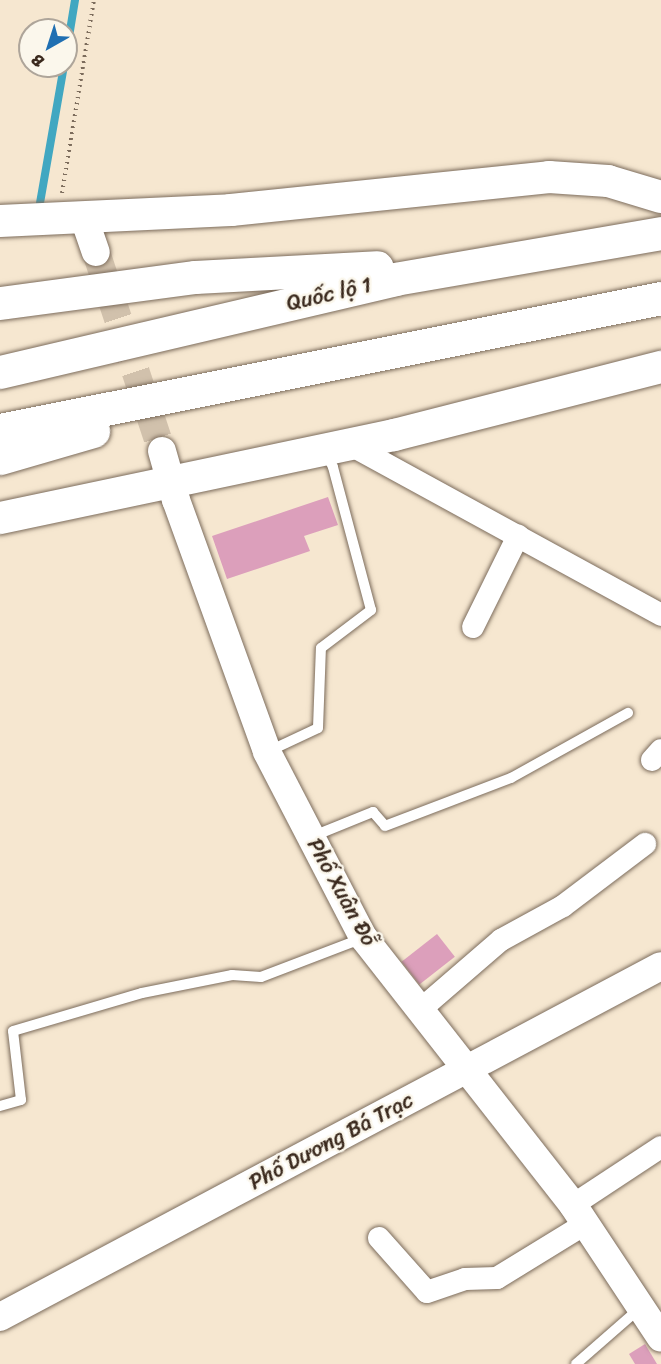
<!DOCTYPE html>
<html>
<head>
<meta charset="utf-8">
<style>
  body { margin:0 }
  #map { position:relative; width:661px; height:1364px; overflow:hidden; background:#f6e7d0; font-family:Sriracha,sans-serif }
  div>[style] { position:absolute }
  .stream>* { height:8px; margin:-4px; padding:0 4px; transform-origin:4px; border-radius:4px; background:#41a7c1 }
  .building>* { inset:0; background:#dc9fbb; transform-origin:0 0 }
  .tertiary-tunnel>* { height:28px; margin-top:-14px; transform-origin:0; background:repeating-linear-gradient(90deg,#d1c1ac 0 28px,transparent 0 42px) }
  .path>* { height:4px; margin-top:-2px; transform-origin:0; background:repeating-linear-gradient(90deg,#7c6c5c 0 1.5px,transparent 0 6px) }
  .roads { filter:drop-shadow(0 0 2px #7c6c5c) drop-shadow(0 0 2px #7c6c5c) }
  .service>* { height:10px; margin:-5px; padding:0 5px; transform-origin:5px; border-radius:5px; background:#fff }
  .minor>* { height:22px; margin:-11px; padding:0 11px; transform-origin:11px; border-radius:11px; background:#fff }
  .tertiary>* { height:28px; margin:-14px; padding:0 14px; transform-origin:14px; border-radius:14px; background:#fff }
  .secondary>* { height:32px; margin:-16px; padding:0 16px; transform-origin:16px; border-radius:16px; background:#fff }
  .motorway>* { height:33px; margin:-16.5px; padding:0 16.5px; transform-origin:16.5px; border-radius:16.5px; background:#fff }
  span { translate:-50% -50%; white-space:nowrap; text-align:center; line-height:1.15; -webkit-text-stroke:5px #fbf7ec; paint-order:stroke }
  .street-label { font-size:22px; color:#3b2a1e }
  .north { position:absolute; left:18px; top:18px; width:60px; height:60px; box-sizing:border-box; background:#fbf7ec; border:2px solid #aea59a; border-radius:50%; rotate:219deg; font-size:16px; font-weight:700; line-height:24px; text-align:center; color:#3b2a1e }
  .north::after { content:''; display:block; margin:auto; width:21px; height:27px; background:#1f6fb2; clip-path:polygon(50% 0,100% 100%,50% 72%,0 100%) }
</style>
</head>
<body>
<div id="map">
  <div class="stream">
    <div style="left:66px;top:55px;width:56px;rotate:-80.7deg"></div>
    <div style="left:40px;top:203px;width:139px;rotate:-80.1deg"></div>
  </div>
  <div class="building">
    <div style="clip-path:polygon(328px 497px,338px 525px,304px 536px,310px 551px,227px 579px,212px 536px)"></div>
    <div style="left:437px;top:934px;width:29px;height:45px;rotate:52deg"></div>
    <div style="clip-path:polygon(645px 1344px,657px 1364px,635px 1364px,629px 1354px)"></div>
  </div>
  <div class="tertiary-tunnel">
    <div style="left:96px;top:252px;width:210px;rotate:71.7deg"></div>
  </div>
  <div class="path">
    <div style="left:62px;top:193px;width:196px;rotate:-80.6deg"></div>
  </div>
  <div class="roads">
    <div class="service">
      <div style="left:267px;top:752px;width:56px;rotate:-25.2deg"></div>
      <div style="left:318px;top:728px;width:80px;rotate:-87.9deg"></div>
      <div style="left:321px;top:648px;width:63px;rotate:-37.2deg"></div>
      <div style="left:371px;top:610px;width:148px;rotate:-104.9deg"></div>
      <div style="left:333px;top:467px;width:18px;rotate:-117deg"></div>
      <div style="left:311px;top:837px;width:67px;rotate:-22deg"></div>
      <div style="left:373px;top:812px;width:18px;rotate:49deg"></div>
      <div style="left:385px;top:826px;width:135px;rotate:-20.9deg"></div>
      <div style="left:511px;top:778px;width:134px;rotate:-29.1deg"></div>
      <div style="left:0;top:1106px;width:22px;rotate:-16deg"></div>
      <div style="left:21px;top:1100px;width:69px;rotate:-96.6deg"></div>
      <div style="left:13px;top:1031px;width:134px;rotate:-16.4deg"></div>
      <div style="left:142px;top:993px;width:92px;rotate:-11.3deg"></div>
      <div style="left:232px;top:975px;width:29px;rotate:4deg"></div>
      <div style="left:261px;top:977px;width:109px;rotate:-20.9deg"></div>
      <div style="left:576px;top:1364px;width:85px;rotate:-41.2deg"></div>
    </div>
    <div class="minor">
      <div style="left:349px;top:444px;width:356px;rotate:28.7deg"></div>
      <div style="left:473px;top:627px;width:102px;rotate:-63.7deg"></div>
      <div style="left:652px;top:760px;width:13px;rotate:-48deg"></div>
      <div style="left:421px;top:1009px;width:106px;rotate:-40.8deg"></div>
      <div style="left:501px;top:940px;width:71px;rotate:-28.7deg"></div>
      <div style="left:563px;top:906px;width:103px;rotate:-37.1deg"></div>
      <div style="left:573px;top:1205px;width:105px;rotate:-33.4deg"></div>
      <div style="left:379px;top:1238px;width:72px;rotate:48.4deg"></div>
      <div style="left:427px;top:1292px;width:40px;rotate:-18.9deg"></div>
      <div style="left:465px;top:1279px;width:32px;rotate:-2deg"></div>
      <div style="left:497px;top:1278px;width:103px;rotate:-31.5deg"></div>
    </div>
    <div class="tertiary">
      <div style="left:84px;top:218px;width:36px;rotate:71deg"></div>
      <div style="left:162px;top:451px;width:51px;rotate:74.1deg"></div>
      <div style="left:176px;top:500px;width:268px;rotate:70.1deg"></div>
      <div style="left:267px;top:752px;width:208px;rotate:62.6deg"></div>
      <div style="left:363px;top:937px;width:340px;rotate:51.9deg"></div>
      <div style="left:573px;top:1205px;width:159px;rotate:56.5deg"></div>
      <div style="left:0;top:1317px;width:748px;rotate:-27.97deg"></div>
    </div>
    <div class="secondary">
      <div style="left:0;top:221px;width:231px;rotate:-2.7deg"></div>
      <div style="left:231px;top:210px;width:320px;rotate:-5.9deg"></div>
      <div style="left:549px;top:177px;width:59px;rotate:3.9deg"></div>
      <div style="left:608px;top:181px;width:55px;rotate:16.8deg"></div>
      <div style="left:0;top:518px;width:403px;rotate:-11.9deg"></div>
      <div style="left:394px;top:435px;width:276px;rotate:-14.3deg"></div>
    </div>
    <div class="motorway">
      <div style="left:0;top:303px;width:197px;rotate:-7.6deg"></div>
      <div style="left:195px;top:277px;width:182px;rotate:-3.1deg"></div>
      <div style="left:0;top:372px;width:406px;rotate:-13.2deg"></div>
      <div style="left:395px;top:279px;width:270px;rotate:-9.8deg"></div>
      <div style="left:0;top:430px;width:674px;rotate:-11.29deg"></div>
      <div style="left:0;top:458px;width:97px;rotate:-16.2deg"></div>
    </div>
  </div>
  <div class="street-label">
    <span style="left:329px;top:294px;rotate:-13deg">Quốc lộ 1</span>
    <span style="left:342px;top:892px;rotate:61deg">Phố Xuân Đỗ</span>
    <span style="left:331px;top:1141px;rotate:-28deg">Phố Dương Bá Trạc</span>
  </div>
  <div class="north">B</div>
</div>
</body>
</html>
